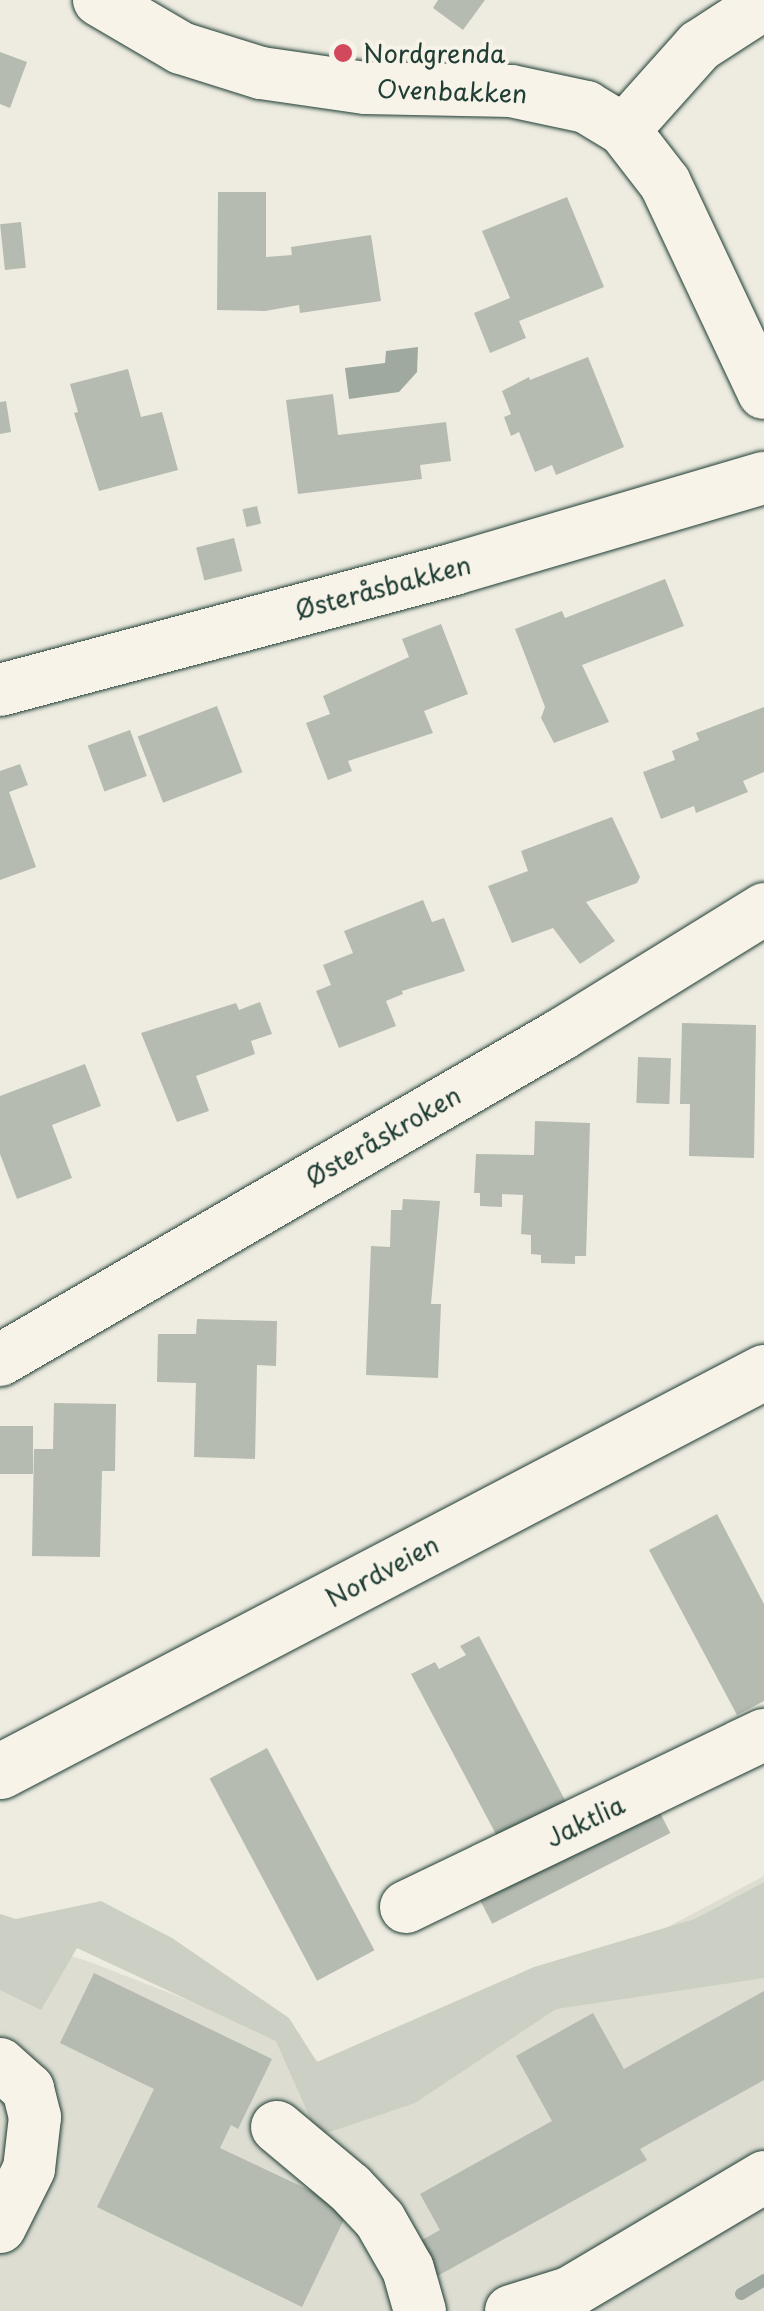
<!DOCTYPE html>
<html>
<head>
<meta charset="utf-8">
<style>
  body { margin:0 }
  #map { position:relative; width:764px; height:2311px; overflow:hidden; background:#eeece1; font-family:"Playpen Sans",sans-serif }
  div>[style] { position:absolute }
  .built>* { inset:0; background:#ddddd2 }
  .green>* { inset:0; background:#cccfc4 }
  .water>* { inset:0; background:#9fa99f }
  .stream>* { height:12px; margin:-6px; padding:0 6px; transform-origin:6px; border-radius:6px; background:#9fa99f }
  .building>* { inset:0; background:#b5bbb0; transform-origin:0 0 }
  .roads { filter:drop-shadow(0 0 2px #1f3d34) drop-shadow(0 0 2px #1f3d34) }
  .minor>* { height:52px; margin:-26px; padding:0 26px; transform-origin:26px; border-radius:26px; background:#f7f3e8 }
  .major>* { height:55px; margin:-27.5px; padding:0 27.5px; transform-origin:27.5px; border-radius:27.5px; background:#f7f3e8 }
  .dots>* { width:28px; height:28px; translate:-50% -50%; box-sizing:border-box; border:5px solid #f7f3e8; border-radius:50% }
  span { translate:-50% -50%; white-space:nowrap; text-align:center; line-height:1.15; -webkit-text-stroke:8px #f7f3e8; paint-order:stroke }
  .poi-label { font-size:25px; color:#1f3d34 }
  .left { translate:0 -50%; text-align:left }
  .street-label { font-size:25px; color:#1f3d34 }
</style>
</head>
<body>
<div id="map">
  <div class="built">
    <div style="clip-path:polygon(764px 1876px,764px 2311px,0 2311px,0 1934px,90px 1962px,290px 2040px,343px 2080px,556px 1986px)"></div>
  </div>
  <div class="green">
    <div style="clip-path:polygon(764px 1882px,764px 1978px,556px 2009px,415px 2103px,318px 2136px,276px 2041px,77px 1948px,41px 2010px,0 1990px,0 1914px,16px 1919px,101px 1901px,172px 1938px,289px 2018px,317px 2062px,534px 1967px,695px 1919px)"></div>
  </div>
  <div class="water">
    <div style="clip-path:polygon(418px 347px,417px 372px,399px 392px,349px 399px,345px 368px,385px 363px,386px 351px)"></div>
  </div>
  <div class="stream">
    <div style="left:741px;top:2294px;width:27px;rotate:-31deg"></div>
  </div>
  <div class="building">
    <div style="clip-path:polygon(438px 0,485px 0,463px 30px,433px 8px)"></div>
    <div style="clip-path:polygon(0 52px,27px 62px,10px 108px,0 104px)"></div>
    <div style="clip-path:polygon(218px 192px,266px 192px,266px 257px,292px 255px,291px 247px,371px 235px,381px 301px,300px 313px,299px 305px,265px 311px,217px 310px)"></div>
    <div style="clip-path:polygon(567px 197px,604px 287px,519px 321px,526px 338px,490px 353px,474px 313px,510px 298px,482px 231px)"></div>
    <div style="left:21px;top:222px;width:46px;height:21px;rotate:84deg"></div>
    <div style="clip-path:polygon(588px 357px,624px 447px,556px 475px,552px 465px,535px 472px,519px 432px,511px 436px,504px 417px,511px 414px,502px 391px,529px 377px,530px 380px)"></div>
    <div style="clip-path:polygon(128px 369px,141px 417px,162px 412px,178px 470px,99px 491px,74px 413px,78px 412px,70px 384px)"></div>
    <div style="clip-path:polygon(333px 394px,338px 435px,446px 422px,451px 461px,420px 465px,422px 479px,298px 494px,286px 400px)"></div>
    <div style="clip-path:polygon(6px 401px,11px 432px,0 434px,0 402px)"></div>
    <div style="left:257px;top:506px;width:18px;height:15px;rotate:77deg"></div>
    <div style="left:234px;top:538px;width:34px;height:39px;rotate:76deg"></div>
    <div style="clip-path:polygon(665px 579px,684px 626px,582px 665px,609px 722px,554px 743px,541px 718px,545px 707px,515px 629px,562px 611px,565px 618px)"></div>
    <div style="clip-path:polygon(441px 624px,468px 694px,424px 711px,433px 733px,348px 761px,352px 771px,328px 780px,306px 723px,330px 714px,323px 696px,409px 657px,402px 639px)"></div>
    <div style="left:217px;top:706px;width:71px;height:85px;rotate:69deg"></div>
    <div style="clip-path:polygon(764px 707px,764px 772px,743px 781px,748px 792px,696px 813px,694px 806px,661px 819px,643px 772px,675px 760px,672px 751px,699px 740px,696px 733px)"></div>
    <div style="left:130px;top:730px;width:49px;height:45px;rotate:70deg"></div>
    <div style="clip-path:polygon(20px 764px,28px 785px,9px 792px,36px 867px,0 880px,0 771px)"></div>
    <div style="clip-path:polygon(612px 817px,640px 877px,637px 883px,586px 902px,615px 941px,580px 964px,553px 928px,512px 943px,488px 886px,528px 871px,521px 851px)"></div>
    <div style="clip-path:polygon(423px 900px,432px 922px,444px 918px,465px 971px,402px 991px,403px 994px,386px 1001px,396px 1026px,339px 1048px,316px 991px,331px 985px,323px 965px,353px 953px,344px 931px)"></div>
    <div style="clip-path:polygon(260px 1002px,272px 1034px,251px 1041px,255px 1054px,196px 1076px,209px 1111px,177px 1122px,141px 1033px,236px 1003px,239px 1010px)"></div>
    <div style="clip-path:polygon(682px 1023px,756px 1025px,754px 1158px,689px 1156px,690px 1104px,680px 1104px)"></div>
    <div style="left:638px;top:1057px;width:33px;height:46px;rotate:2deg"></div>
    <div style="clip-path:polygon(85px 1064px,101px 1106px,52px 1125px,72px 1178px,17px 1199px,0 1154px,0 1096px)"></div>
    <div style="clip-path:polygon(535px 1121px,590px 1123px,586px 1256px,575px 1256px,575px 1264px,541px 1263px,541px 1255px,531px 1254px,531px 1235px,521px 1234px,523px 1195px,502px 1194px,502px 1207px,480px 1206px,480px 1193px,474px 1193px,476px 1154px,534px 1155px)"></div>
    <div style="clip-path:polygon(403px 1199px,440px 1201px,431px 1304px,441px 1304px,438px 1378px,366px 1375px,371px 1246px,390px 1247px,391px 1210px,402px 1210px)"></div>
    <div style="clip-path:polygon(197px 1319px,277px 1321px,276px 1366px,257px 1365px,255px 1459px,194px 1457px,196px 1383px,157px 1382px,158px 1334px,196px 1334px)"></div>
    <div style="clip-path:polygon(54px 1403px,116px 1404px,115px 1471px,102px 1471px,100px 1557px,32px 1556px,34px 1449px,53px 1449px)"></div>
    <div style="left:0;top:1426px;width:33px;height:48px"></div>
    <div style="clip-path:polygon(717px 1514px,764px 1604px,764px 1701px,737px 1715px,649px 1550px)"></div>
    <div style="clip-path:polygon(479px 1636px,567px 1804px,499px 1840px,411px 1674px,435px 1662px,439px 1669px,466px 1655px,460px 1646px)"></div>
    <div style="left:267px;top:1748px;width:229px;height:65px;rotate:62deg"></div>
    <div style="left:654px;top:1801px;width:36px;height:200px;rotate:63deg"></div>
    <div style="clip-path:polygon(94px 1973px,272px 2059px,238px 2129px,231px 2125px,220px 2148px,349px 2209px,302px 2307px,97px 2207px,154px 2089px,60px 2043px)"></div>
    <div style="clip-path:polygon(764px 1991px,764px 2080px,640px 2149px,647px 2160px,432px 2279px,413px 2245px,440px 2230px,420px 2194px,552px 2121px,516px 2056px,593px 2013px,624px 2069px)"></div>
  </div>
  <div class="roads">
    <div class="minor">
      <div style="left:99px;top:0;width:95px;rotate:30.3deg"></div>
      <div style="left:181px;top:48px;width:84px;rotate:17.4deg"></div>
      <div style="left:261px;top:73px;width:105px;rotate:8.2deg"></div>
      <div style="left:365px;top:88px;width:146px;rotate:1.2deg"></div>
      <div style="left:511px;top:91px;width:77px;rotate:12deg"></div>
      <div style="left:586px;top:107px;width:44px;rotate:31.2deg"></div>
      <div style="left:624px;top:130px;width:67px;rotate:52.3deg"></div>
      <div style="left:665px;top:183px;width:232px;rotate:64.8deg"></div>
      <div style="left:624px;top:130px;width:113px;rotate:-48.2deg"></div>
      <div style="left:699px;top:46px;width:77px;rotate:-32.9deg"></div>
      <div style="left:0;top:690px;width:470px;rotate:-14.9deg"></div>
      <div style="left:454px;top:569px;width:323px;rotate:-16.4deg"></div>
      <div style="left:0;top:1360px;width:650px;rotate:-30.12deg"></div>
      <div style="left:562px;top:1034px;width:238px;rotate:-31.7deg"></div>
      <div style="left:406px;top:1907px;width:397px;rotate:-25.7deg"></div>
      <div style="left:0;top:2064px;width:38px;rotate:42deg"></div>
      <div style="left:28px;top:2089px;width:29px;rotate:76deg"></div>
      <div style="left:35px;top:2117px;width:52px;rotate:96.6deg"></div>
      <div style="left:29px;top:2169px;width:65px;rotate:116.6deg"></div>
      <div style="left:277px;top:2127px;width:95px;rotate:39.9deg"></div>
      <div style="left:350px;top:2188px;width:44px;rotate:46.8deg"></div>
      <div style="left:380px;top:2220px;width:56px;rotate:60.3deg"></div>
      <div style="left:408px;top:2269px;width:44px;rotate:74.1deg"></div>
      <div style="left:511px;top:2311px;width:61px;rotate:-17.2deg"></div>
      <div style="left:569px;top:2293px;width:227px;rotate:-30.7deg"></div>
    </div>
    <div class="major">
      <div style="left:0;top:1771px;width:862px;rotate:-27.58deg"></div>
    </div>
  </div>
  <div class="dots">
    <div style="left:343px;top:53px;background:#d1495b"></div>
  </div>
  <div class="poi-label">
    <span class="left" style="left:363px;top:53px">Nordgrenda</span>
  </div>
  <div class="street-label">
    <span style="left:452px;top:91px;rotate:2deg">Ovenbakken</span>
    <span style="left:383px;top:587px;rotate:-15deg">Østeråsbakken</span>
    <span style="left:383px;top:1136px;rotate:-30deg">Østeråskroken</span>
    <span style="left:382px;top:1571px;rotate:-28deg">Nordveien</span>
    <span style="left:585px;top:1821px;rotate:-26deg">Jaktlia</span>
  </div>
</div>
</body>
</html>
